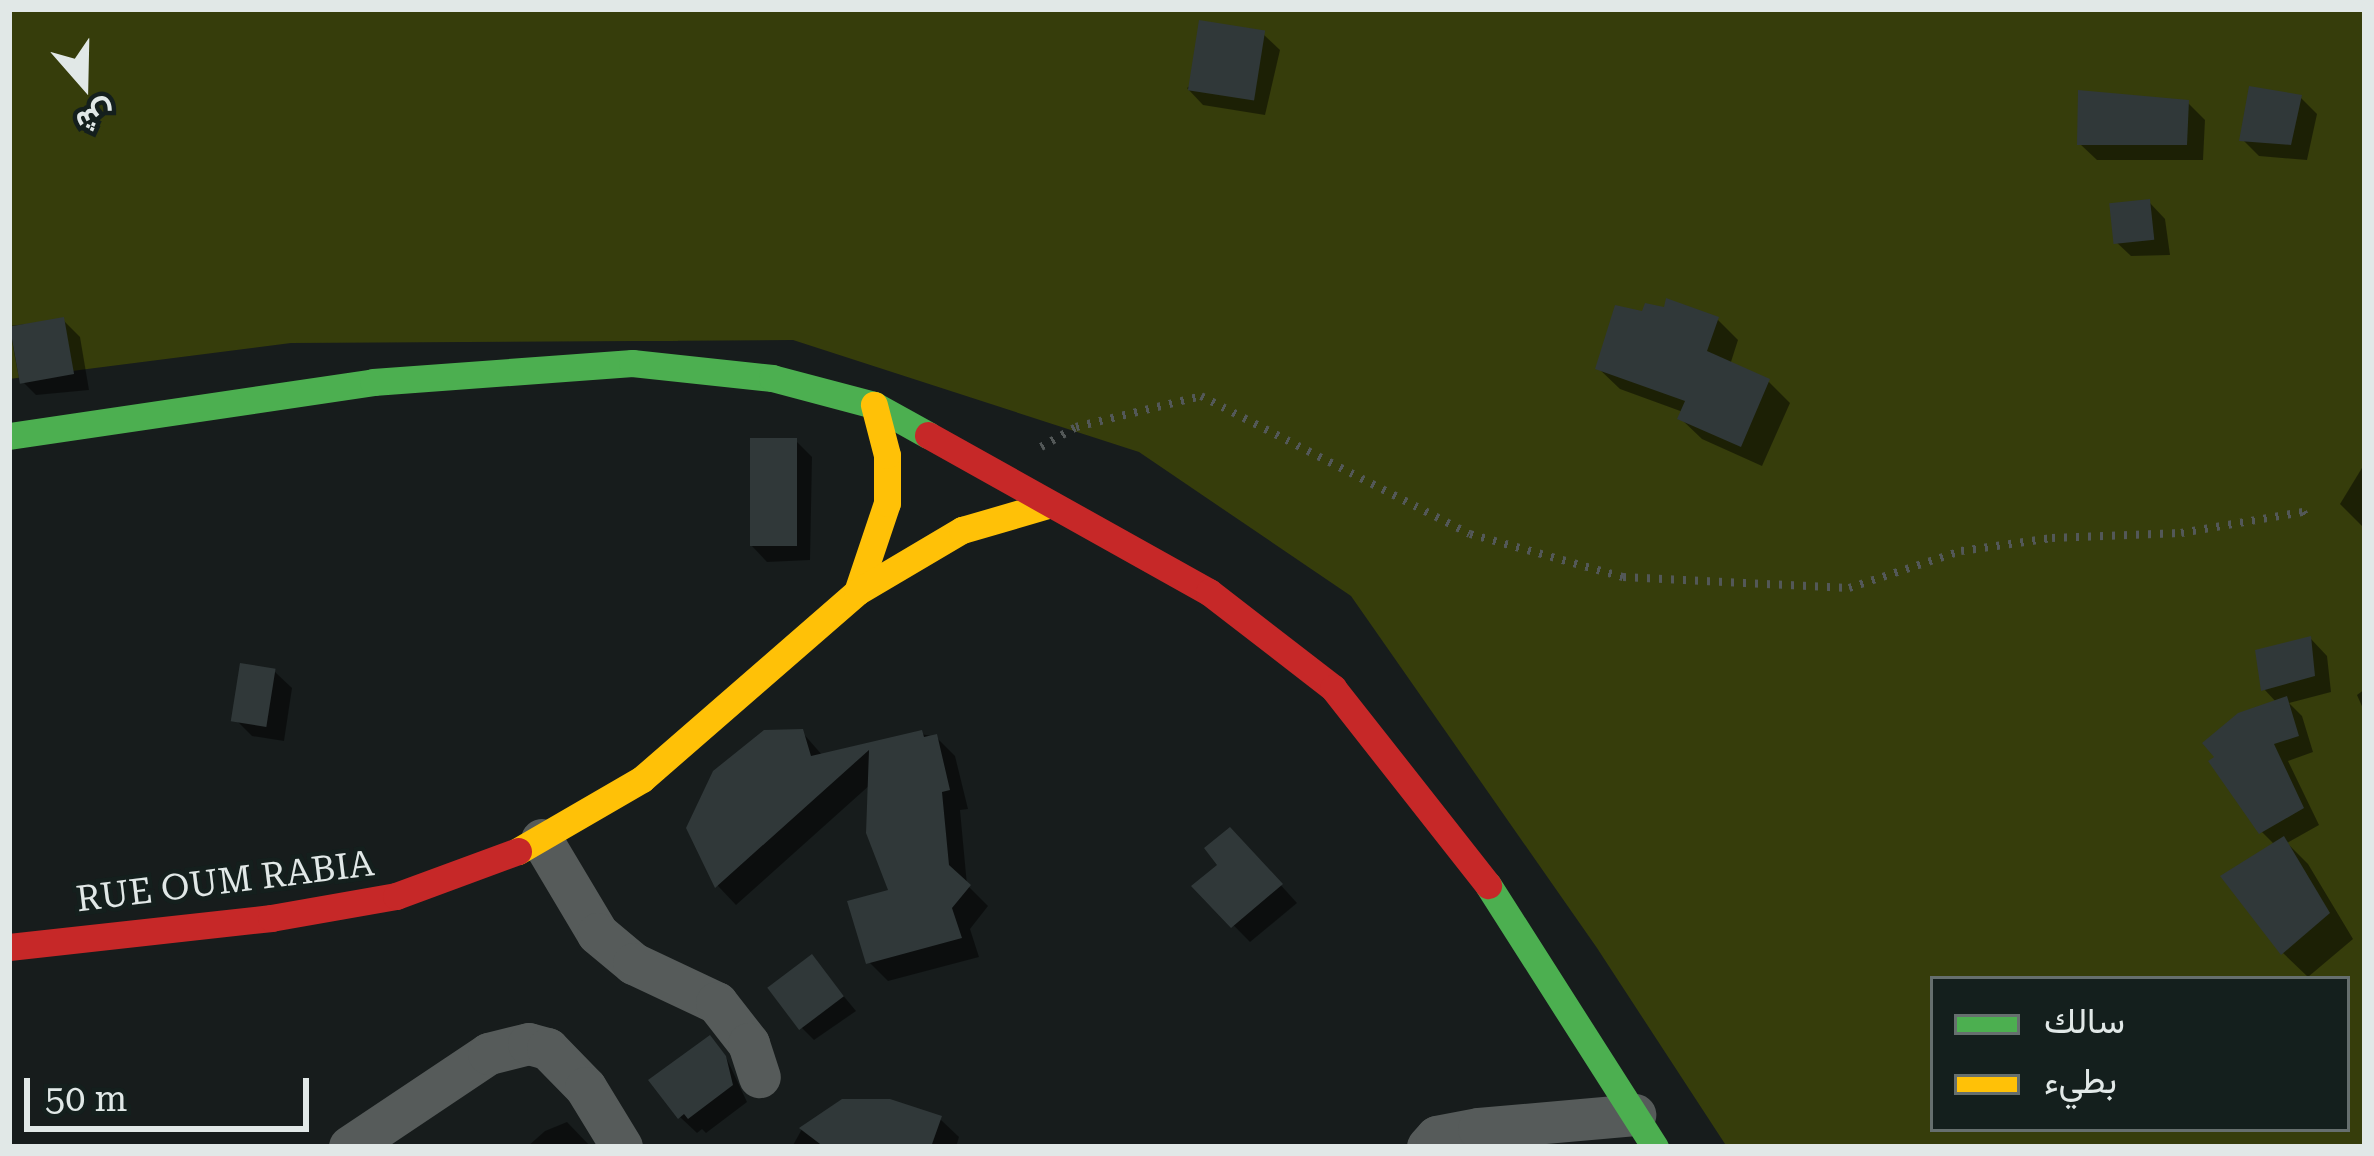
<!DOCTYPE html>
<html>
<head>
<meta charset="utf-8">
<style>
  body { margin:0 }
  #map { position:relative; width:2374px; height:1156px; overflow:hidden; background:#171c1c; font-family:"Roboto Serif",Vazirmatn,serif }
  div>[style] { position:absolute }
  .green>* { inset:0; background:#363d0b }
  .shadow>* { inset:0; background:#0007 }
  .building>* { inset:0; background:#303839; transform-origin:0 0 }
  .path>* { height:8px; margin-top:-4px; transform-origin:0; background:repeating-linear-gradient(90deg,#535858 0 3px,transparent 0 12px) }
  .street>* { height:42px; margin:-21px; padding:0 21px; transform-origin:21px; border-radius:21px; background:#565b5a }
  .fast>* { height:27px; margin:-13.5px; padding:0 13.5px; transform-origin:13.5px; border-radius:13.5px; background:#4caf50 }
  .slow>* { height:27px; margin:-13.5px; padding:0 13.5px; transform-origin:13.5px; border-radius:13.5px; background:#ffc107 }
  .jam>* { height:27px; margin:-13.5px; padding:0 13.5px; transform-origin:13.5px; border-radius:13.5px; background:#c62828 }
  span { translate:-50% -50%; white-space:nowrap; text-align:center; line-height:1.15; -webkit-text-stroke:9px #141f1d; paint-order:stroke }
  .street-label { font-size:36px; color:#e1e8e7 }
  .frame { position:absolute; inset:0; border:12px solid #e1e8e7; pointer-events:none }
  .legend { position:absolute; left:1930px; top:976px; width:420px; height:156px; box-sizing:border-box; background:#141f1d; border:3px solid #666f6e; margin:0; padding:15px 21px; list-style:none; font-size:36px; color:#e1e8e7 }
  .legend li { display:flex; align-items:center; gap:24px; height:60px }
  .legend b { width:60px; border:3px solid #666f6e }
  .north { position:absolute; left:24px; top:24px; width:120px; height:120px; -webkit-text-stroke:9px #141f1d; paint-order:stroke; rotate:160deg; font-size:33px; font-weight:700; line-height:48px; text-align:center; color:#e1e8e7 }
  .north::after { content:''; display:block; margin:auto; width:42px; height:54px; background:#e1e8e7; clip-path:polygon(50% 0,100% 100%,50% 72%,0 100%) }
  .scale { position:absolute; left:24px; top:1078px; width:285px; height:54px; box-sizing:border-box; border:6px solid #e1e8e7; border-top:0; padding-left:15px; font-size:36px; line-height:42px; white-space:nowrap; color:#e1e8e7; -webkit-text-stroke:9px #141f1d; paint-order:stroke }
</style>
</head>
<body>
<div id="map">
  <div class="green">
    <div style="clip-path:polygon(evenodd,9px 9px,2365px 9px,2365px 1147px,1727px 1147px,1597px 948px,1351px 596px,1139px 452px,793px 340px,291px 343px,9px 379px,9px 9px,1933px 979px,2347px 979px,2347px 1129px,1933px 1129px,1933px 979px)"></div>
  </div>
  <div class="shadow">
    <div style="clip-path:polygon(1263px 34px,1280px 50px,1265px 115px,1203px 105px,1187px 88px)"></div>
    <div style="clip-path:polygon(2300px 97px,2317px 114px,2307px 160px,2259px 156px,2243px 140px)"></div>
    <div style="clip-path:polygon(2188px 103px,2205px 120px,2203px 160px,2097px 160px,2080px 144px)"></div>
    <div style="clip-path:polygon(2149px 202px,2165px 219px,2170px 255px,2131px 256px,2114px 240px)"></div>
    <div style="clip-path:polygon(1665px 310px,1717px 319px,1738px 340px,1730px 365px,1769px 382px,1790px 403px,1762px 466px,1702px 439px,1680px 418px,1683px 412px,1620px 389px,1598px 368px,1644px 314px)"></div>
    <div style="clip-path:polygon(63px 320px,80px 337px,89px 390px,36px 395px,19px 378px,9px 326px)"></div>
    <div style="clip-path:polygon(796px 441px,812px 457px,810px 560px,767px 562px,751px 545px)"></div>
    <div style="clip-path:polygon(2365px 463px,2365px 529px,2340px 504px)"></div>
    <div style="clip-path:polygon(2311px 639px,2327px 656px,2331px 692px,2289px 703px,2302px 716px,2313px 752px,2288px 761px,2319px 825px,2287px 843px,2308px 864px,2353px 939px,2308px 977px,2283px 953px,2275px 845px,2262px 832px,2277px 703px,2264px 689px)"></div>
    <div style="clip-path:polygon(275px 672px,292px 688px,284px 741px,252px 736px,235px 719px)"></div>
    <div style="clip-path:polygon(2365px 689px,2365px 713px,2357px 695px)"></div>
    <div style="clip-path:polygon(802px 732px,823px 756px,921px 734px,936px 737px,955px 756px,968px 809px,960px 810px,967px 885px,988px 906px,970px 929px,979px 957px,888px 981px,869px 962px,892px 892px,871px 784px,736px 905px,718px 886px,690px 828px)"></div>
    <div style="clip-path:polygon(1246px 847px,1297px 903px,1250px 942px,1195px 886px)"></div>
    <div style="clip-path:polygon(812px 958px,856px 1011px,814px 1040px,800px 1026px)"></div>
    <div style="clip-path:polygon(709px 1039px,725px 1055px,747px 1102px,706px 1133px,702px 1129px,697px 1133px,680px 1117px)"></div>
    <div style="clip-path:polygon(940px 1119px,959px 1137px,956px 1147px,792px 1147px,802px 1129px)"></div>
    <div style="clip-path:polygon(567px 1122px,591px 1147px,527px 1147px,545px 1131px)"></div>
  </div>
  <div class="building">
    <div style="left:1199px;top:20px;width:67px;height:71px;rotate:9deg"></div>
    <div style="clip-path:polygon(2249px 86px,2302px 95px,2291px 145px,2239px 141px)"></div>
    <div style="clip-path:polygon(2078px 90px,2189px 100px,2187px 145px,2077px 145px)"></div>
    <div style="left:2150px;top:199px;width:41px;height:41px;rotate:84deg"></div>
    <div style="clip-path:polygon(1666px 298px,1719px 317px,1707px 351px,1770px 379px,1741px 447px,1677px 419px,1685px 401px,1595px 369px,1615px 305px,1642px 311px,1645px 303px,1664px 307px)"></div>
    <div style="left:64px;top:317px;width:58px;height:55px;rotate:80deg"></div>
    <div style="left:750px;top:438px;width:47px;height:108px"></div>
    <div style="clip-path:polygon(2311px 636px,2315px 676px,2261px 691px,2255px 650px)"></div>
    <div style="left:240px;top:663px;width:36px;height:59px;rotate:9deg"></div>
    <div style="clip-path:polygon(2287px 696px,2299px 736px,2274px 744px,2304px 808px,2259px 834px,2208px 761px,2214px 757px,2202px 743px,2238px 713px)"></div>
    <div style="clip-path:polygon(803px 729px,811px 756px,922px 730px,924px 737px,937px 734px,950px 790px,942px 792px,949px 865px,971px 885px,952px 908px,962px 938px,866px 964px,847px 901px,888px 890px,866px 833px,869px 750px,715px 888px,686px 828px,713px 771px,764px 730px)"></div>
    <div style="clip-path:polygon(1230px 827px,1283px 884px,1231px 928px,1191px 886px,1217px 865px,1204px 848px)"></div>
    <div style="clip-path:polygon(2284px 836px,2330px 913px,2281px 955px,2220px 876px)"></div>
    <div style="left:812px;top:954px;width:53px;height:56px;rotate:53deg"></div>
    <div style="clip-path:polygon(710px 1035px,726px 1056px,733px 1085px,688px 1119px,684px 1114px,678px 1119px,648px 1080px)"></div>
    <div style="clip-path:polygon(842px 1099px,890px 1099px,942px 1116px,931px 1147px,824px 1147px,799px 1128px)"></div>
  </div>
  <div class="path">
    <div style="left:1041px;top:447px;width:40px;rotate:-29.7deg"></div>
    <div style="left:1076px;top:427px;width:129px;rotate:-13.9deg"></div>
    <div style="left:1201px;top:396px;width:302px;rotate:27.2deg"></div>
    <div style="left:1470px;top:534px;width:159px;rotate:15.7deg"></div>
    <div style="left:1623px;top:577px;width:226px;rotate:2.8deg"></div>
    <div style="left:1849px;top:588px;width:118px;rotate:-18.3deg"></div>
    <div style="left:1961px;top:551px;width:92px;rotate:-8.1deg"></div>
    <div style="left:2052px;top:538px;width:129px;rotate:-2.2deg"></div>
    <div style="left:2181px;top:533px;width:124px;rotate:-9.8deg"></div>
    <div style="left:2303px;top:512px;width:10px;rotate:61deg"></div>
  </div>
  <div class="street">
    <div style="left:542px;top:840px;width:109px;rotate:59.2deg"></div>
    <div style="left:598px;top:934px;width:47px;rotate:39.8deg"></div>
    <div style="left:634px;top:964px;width:92px;rotate:25.2deg"></div>
    <div style="left:717px;top:1003px;width:52px;rotate:52deg"></div>
    <div style="left:749px;top:1044px;width:35px;rotate:72deg"></div>
    <div style="left:350px;top:1147px;width:167px;rotate:-33.8deg"></div>
    <div style="left:489px;top:1054px;width:41px;rotate:-14deg"></div>
    <div style="left:529px;top:1044px;width:20px;rotate:15deg"></div>
    <div style="left:548px;top:1049px;width:54px;rotate:45.7deg"></div>
    <div style="left:586px;top:1088px;width:69px;rotate:58.6deg"></div>
    <div style="left:1428px;top:1147px;width:13px;rotate:-48deg"></div>
    <div style="left:1437px;top:1137px;width:43px;rotate:-10.8deg"></div>
    <div style="left:1479px;top:1129px;width:157px;rotate:-5.1deg"></div>
  </div>
  <div class="fast">
    <div style="left:9px;top:436px;width:368px;rotate:-8.4deg"></div>
    <div style="left:373px;top:382px;width:260px;rotate:-4.2deg"></div>
    <div style="left:632px;top:363px;width:141px;rotate:6.1deg"></div>
    <div style="left:772px;top:378px;width:106px;rotate:14.8deg"></div>
    <div style="left:874px;top:405px;width:62px;rotate:29.1deg"></div>
    <div style="left:1488px;top:885px;width:311px;rotate:57.5deg"></div>
  </div>
  <div class="slow">
    <div style="left:857px;top:592px;width:94px;rotate:-71.4deg"></div>
    <div style="left:887px;top:503px;width:48px;rotate:-90deg"></div>
    <div style="left:887px;top:455px;width:52px;rotate:-104.6deg"></div>
    <div style="left:518px;top:851px;width:143px;rotate:-30.1deg"></div>
    <div style="left:642px;top:779px;width:285px;rotate:-41deg"></div>
    <div style="left:857px;top:592px;width:122px;rotate:-30.6deg"></div>
    <div style="left:962px;top:530px;width:90px;rotate:-16.2deg"></div>
  </div>
  <div class="jam">
    <div style="left:928px;top:435px;width:322px;rotate:29.2deg"></div>
    <div style="left:1209px;top:592px;width:157px;rotate:37.7deg"></div>
    <div style="left:1333px;top:688px;width:251px;rotate:51.8deg"></div>
    <div style="left:9px;top:947px;width:264px;rotate:-6.3deg"></div>
    <div style="left:271px;top:918px;width:127px;rotate:-10deg"></div>
    <div style="left:396px;top:896px;width:130px;rotate:-20.2deg"></div>
  </div>
  <div class="street-label">
    <span style="left:225px;top:882px;rotate:-7deg">RUE OUM RABIA</span>
  </div>
  <div class="frame"></div>
  <ul class="legend">
  <li><b style="height:15px;background:#4caf50"></b>سالك</li>
  <li><b style="height:15px;background:#ffc107"></b>بطيء</li>
  </ul>
  <div class="north">ش</div>
  <div class="scale">50 m</div>
</div>
</body>
</html>
